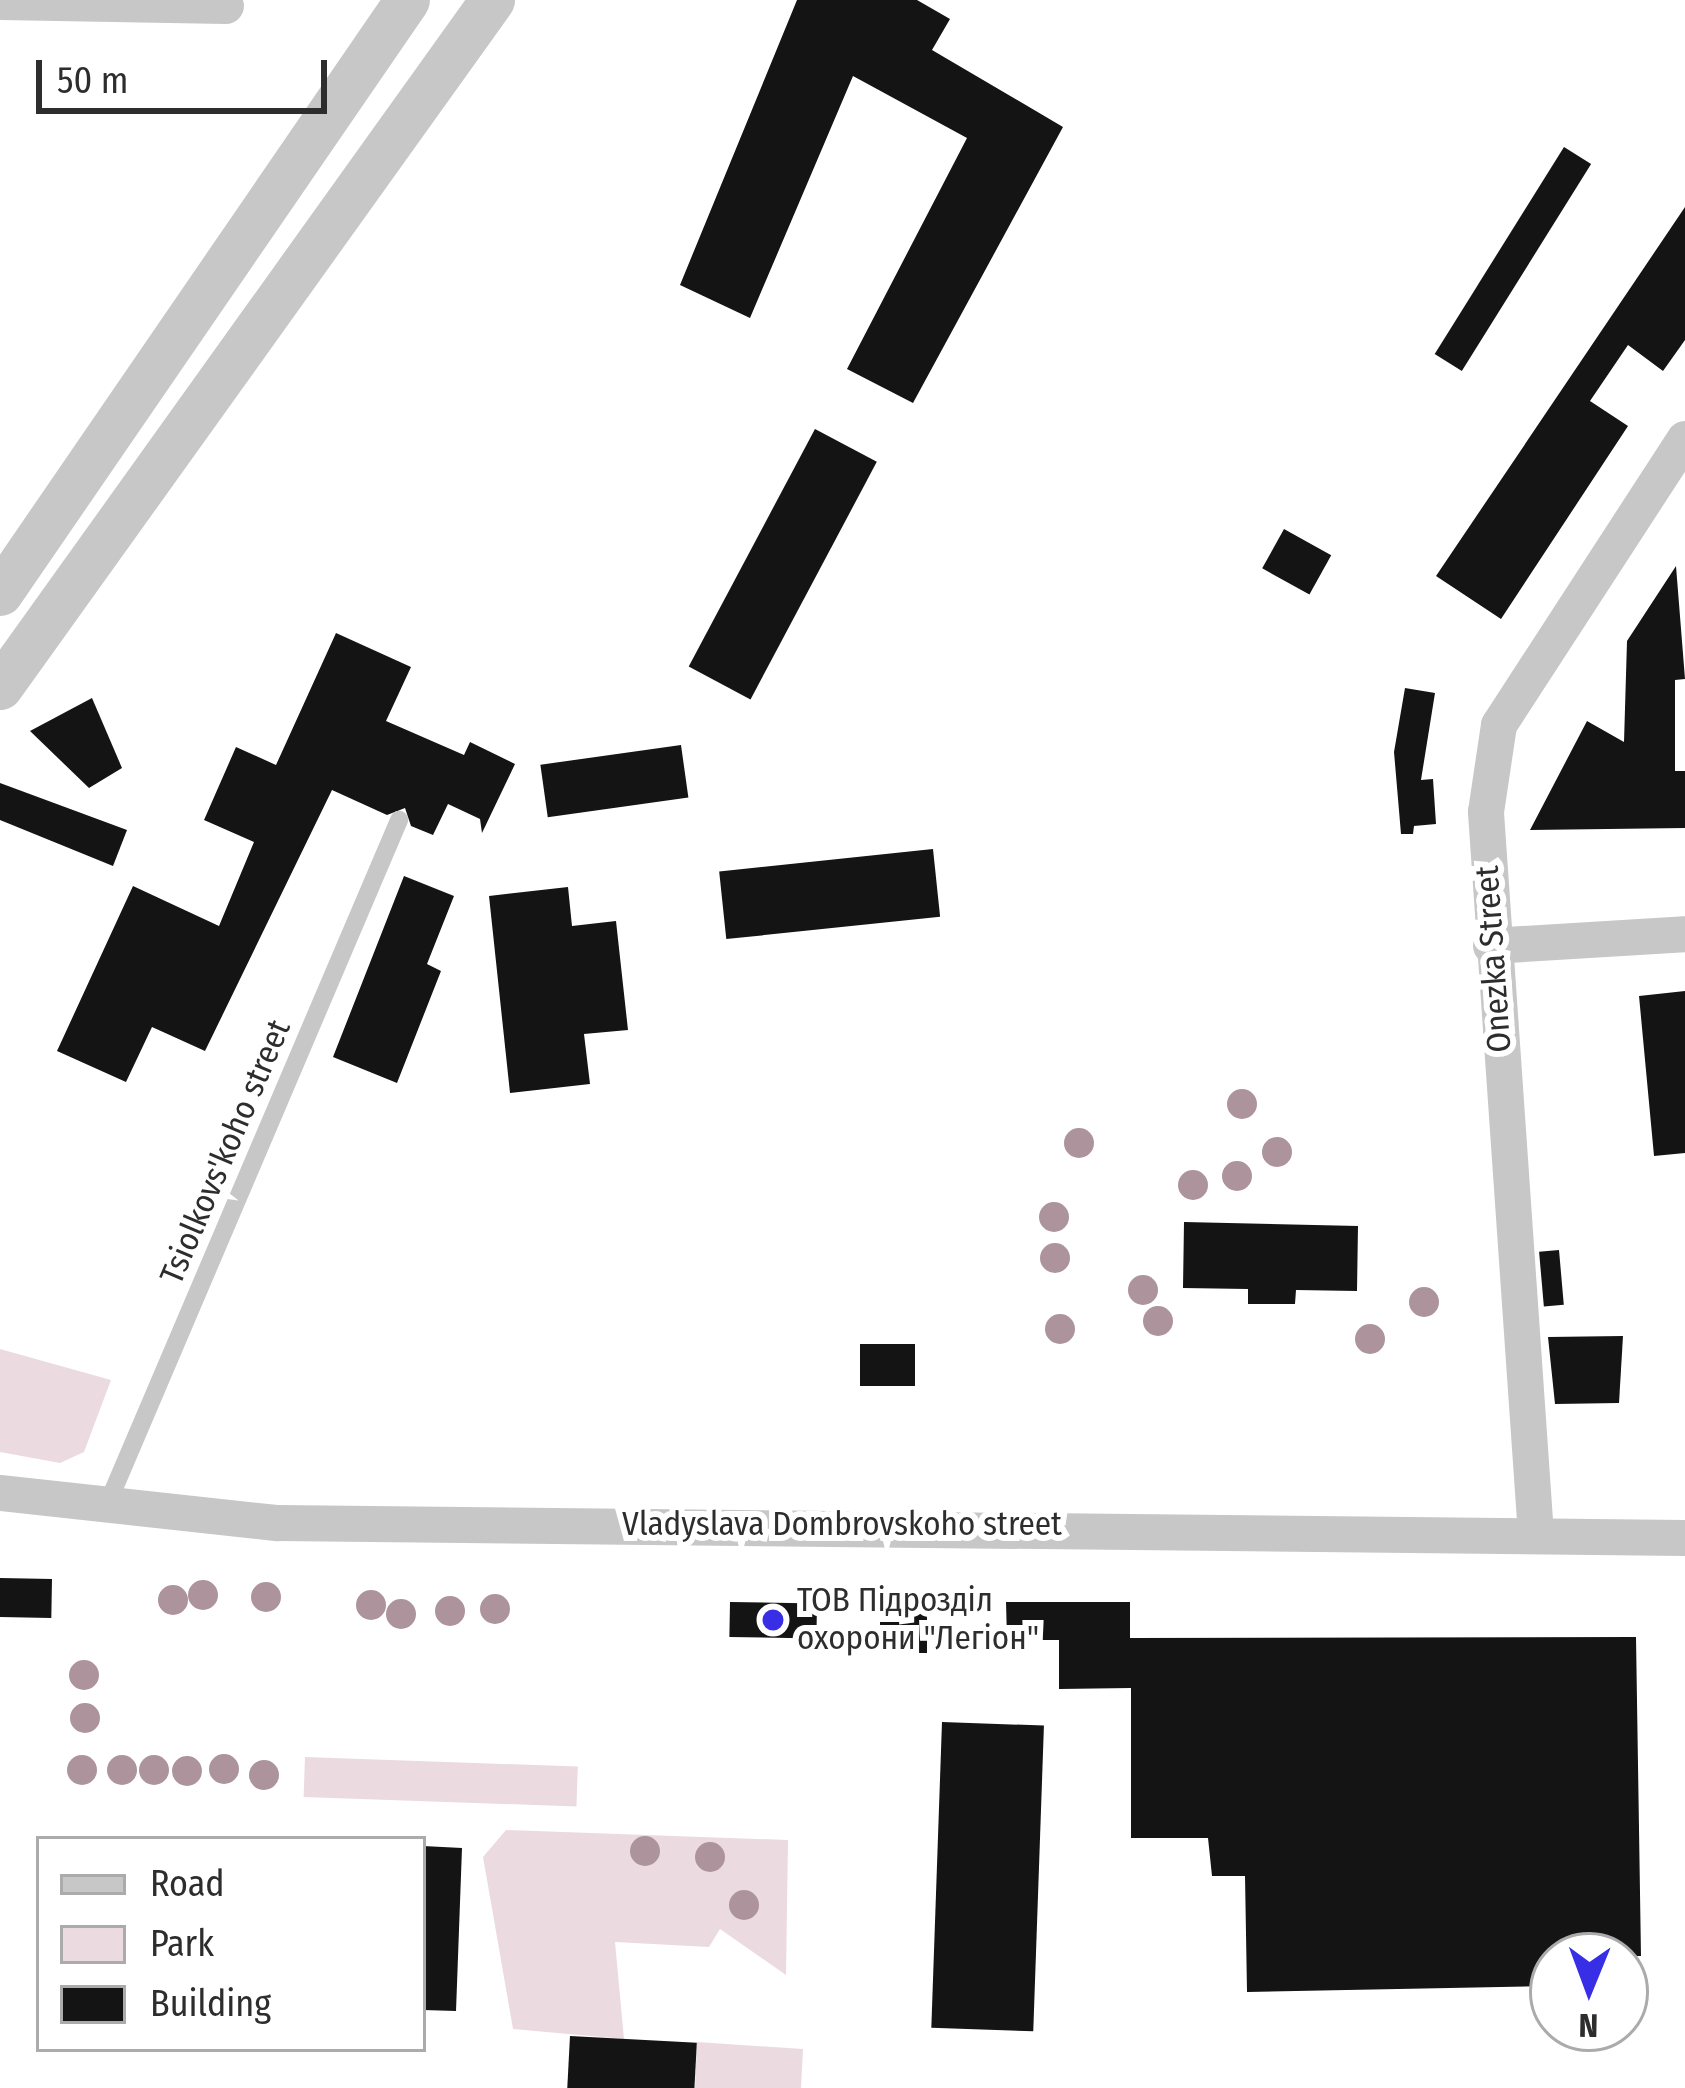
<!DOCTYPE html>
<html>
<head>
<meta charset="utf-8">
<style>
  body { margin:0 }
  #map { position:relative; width:1685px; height:2088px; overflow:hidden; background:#fff; font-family:"Fira Sans Condensed",sans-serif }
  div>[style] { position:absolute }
  .green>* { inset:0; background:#ebdbe1; transform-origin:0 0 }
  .building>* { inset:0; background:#141414; transform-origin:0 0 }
  .service>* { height:18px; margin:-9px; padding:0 9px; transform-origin:9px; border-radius:9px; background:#c7c7c7 }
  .minor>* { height:36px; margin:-18px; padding:0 18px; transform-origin:18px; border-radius:18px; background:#c7c7c7 }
  .tertiary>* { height:45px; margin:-22.5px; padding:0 22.5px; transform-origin:22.5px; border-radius:22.5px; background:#c7c7c7 }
  .trees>* { width:30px; height:30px; margin:-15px; border-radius:50%; background:#ac939c }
  .dots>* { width:33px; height:33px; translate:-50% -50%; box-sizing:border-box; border:6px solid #fff; border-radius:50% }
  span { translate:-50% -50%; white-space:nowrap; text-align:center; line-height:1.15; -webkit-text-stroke:12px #fff; paint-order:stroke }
  .street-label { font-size:33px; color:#2d2d2d }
  .poi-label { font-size:33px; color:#2d2d2d }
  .left { translate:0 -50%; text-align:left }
  .legend { position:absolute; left:36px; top:1836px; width:390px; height:216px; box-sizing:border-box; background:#fff; border:3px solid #ababab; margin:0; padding:15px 21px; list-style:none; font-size:36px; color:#2d2d2d }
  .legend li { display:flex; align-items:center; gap:24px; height:60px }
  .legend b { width:60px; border:3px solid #ababab }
  .north { position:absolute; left:1529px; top:1932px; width:120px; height:120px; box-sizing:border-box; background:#fff; border:3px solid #ababab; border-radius:50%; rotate:181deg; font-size:33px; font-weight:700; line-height:48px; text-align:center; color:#2d2d2d }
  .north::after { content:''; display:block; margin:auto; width:42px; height:54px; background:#372ee5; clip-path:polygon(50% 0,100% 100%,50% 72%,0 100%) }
  .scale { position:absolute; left:36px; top:60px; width:291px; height:54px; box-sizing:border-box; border:6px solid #2d2d2d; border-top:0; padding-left:15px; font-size:36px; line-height:42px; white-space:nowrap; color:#2d2d2d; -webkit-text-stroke:9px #fff; paint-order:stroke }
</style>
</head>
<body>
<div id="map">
  <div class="green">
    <div style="clip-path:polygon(0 1349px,111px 1380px,84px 1452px,60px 1463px,0 1452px)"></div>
    <div style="left:305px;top:1757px;width:273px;height:40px;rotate:2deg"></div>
    <div style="clip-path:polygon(506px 1830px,788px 1840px,786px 1975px,720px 1929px,709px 1947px,615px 1942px,624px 2039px,513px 2029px,483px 1857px)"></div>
    <div style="clip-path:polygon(697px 2042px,803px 2049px,801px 2088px,695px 2088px)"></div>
  </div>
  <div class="building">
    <div style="clip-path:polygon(797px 0,917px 0,950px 19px,932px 50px,1063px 127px,913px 403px,847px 369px,967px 138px,853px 76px,750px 318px,680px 285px)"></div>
    <div style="left:1564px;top:147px;width:32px;height:244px;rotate:32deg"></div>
    <div style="clip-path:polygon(1685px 207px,1685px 340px,1663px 371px,1628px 345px,1590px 401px,1628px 426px,1501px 619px,1436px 576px)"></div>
    <div style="left:815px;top:429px;width:70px;height:269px;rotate:28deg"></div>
    <div style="left:1284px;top:529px;width:54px;height:45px;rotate:29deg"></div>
    <div style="clip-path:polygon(1676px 566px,1685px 679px,1675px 680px,1675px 771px,1685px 771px,1685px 828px,1530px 830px,1587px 721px,1624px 742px,1627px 641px)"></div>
    <div style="clip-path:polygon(336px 633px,411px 667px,386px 721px,464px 755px,470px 742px,515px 764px,482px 833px,480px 819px,448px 804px,433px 835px,411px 826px,405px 808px,387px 815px,332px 790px,205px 1051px,152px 1027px,126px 1082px,57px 1051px,133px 886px,219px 926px,254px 842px,204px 820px,236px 747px,276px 765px)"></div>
    <div style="clip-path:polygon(1405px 688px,1435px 693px,1421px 780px,1433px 779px,1436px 824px,1414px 826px,1413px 834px,1401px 834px,1394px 752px)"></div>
    <div style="clip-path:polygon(92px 698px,122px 768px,89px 788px,30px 731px)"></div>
    <div style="left:681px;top:745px;width:53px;height:142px;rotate:82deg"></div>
    <div style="clip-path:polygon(0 783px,127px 830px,113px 866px,0 820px)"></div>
    <div style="left:933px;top:849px;width:68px;height:215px;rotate:84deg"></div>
    <div style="clip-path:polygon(404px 876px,454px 896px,427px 964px,441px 971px,397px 1083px,333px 1057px)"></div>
    <div style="clip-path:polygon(568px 887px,572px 926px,616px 921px,628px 1030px,584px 1034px,590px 1084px,510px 1093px,489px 896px)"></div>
    <div style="clip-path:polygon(1685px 991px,1685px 1153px,1654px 1156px,1639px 996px)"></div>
    <div style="clip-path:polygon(1184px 1222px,1358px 1226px,1357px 1291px,1296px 1290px,1295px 1304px,1248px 1304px,1248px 1289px,1183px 1288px)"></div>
    <div style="left:1559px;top:1250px;width:55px;height:20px;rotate:85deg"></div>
    <div style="clip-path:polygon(1623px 1336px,1619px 1403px,1555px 1404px,1548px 1337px)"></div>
    <div style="left:860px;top:1344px;width:55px;height:42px"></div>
    <div style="left:0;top:1578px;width:52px;height:39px;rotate:1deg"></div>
    <div style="left:730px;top:1602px;width:87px;height:35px;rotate:1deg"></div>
    <div style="clip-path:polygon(1006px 1602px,1130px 1602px,1130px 1638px,1636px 1637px,1641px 1956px,1553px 1956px,1553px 1986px,1247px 1992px,1245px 1876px,1212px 1876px,1208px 1838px,1131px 1838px,1131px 1688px,1059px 1689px,1059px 1640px,1007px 1640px)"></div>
    <div style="left:880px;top:1603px;width:47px;height:50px"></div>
    <div style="left:942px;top:1722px;width:102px;height:306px;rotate:2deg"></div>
    <div style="clip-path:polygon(423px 1846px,462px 1848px,456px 2011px,423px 2010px)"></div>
    <div style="left:570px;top:2036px;width:127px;height:52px;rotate:3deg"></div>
  </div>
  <div class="service">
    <div style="left:107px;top:1505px;width:745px;rotate:-66.91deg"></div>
  </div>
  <div class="minor">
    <div style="left:0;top:2px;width:226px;rotate:1deg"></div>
    <div style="left:1491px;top:946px;width:194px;rotate:-3.5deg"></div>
    <div style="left:0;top:1493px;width:280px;rotate:6.2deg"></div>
    <div style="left:278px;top:1523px;width:1407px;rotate:0.61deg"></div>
    <div style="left:1536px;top:1535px;width:725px;rotate:-93.96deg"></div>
    <div style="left:1486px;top:812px;width:88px;rotate:-81.5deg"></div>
    <div style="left:1499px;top:725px;width:341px;rotate:-57deg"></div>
  </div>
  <div class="tertiary">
    <div style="left:0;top:593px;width:719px;rotate:-55.54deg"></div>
    <div style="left:0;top:687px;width:845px;rotate:-54.39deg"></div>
  </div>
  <div class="trees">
    <div style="left:1242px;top:1104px"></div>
    <div style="left:1079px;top:1143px"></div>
    <div style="left:1277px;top:1152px"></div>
    <div style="left:1237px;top:1176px"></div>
    <div style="left:1193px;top:1185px"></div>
    <div style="left:1054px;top:1217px"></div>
    <div style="left:1055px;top:1258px"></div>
    <div style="left:1143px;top:1290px"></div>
    <div style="left:1424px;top:1302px"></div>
    <div style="left:1158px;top:1321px"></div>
    <div style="left:1060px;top:1329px"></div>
    <div style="left:1370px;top:1339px"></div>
    <div style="left:203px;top:1595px"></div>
    <div style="left:266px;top:1597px"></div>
    <div style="left:173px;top:1600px"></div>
    <div style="left:371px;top:1605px"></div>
    <div style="left:495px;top:1609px"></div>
    <div style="left:450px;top:1611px"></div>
    <div style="left:401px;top:1614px"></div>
    <div style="left:84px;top:1675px"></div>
    <div style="left:85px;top:1718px"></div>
    <div style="left:224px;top:1769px"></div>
    <div style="left:82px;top:1770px"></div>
    <div style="left:122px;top:1770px"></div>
    <div style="left:154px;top:1770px"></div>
    <div style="left:187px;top:1771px"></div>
    <div style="left:264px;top:1775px"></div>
    <div style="left:645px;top:1851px"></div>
    <div style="left:710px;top:1857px"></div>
    <div style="left:744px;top:1905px"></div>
  </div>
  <div class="dots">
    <div style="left:773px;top:1620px;background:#372ee5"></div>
  </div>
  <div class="street-label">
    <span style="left:1494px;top:959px;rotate:-94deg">Onezka Street</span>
    <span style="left:226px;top:1152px;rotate:-67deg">Tsiolkovs'koho street</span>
    <span style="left:842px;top:1525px">Vladyslava Dombrovskoho street</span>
  </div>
  <div class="poi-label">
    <span class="left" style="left:797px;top:1620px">ТОВ Підрозділ<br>охорони "Легіон"</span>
  </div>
  <ul class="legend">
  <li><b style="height:15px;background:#c7c7c7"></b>Road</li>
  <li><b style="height:33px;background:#ebdbe1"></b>Park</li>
  <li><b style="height:33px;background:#141414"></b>Building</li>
  </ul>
  <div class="north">N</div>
  <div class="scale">50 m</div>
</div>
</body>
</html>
